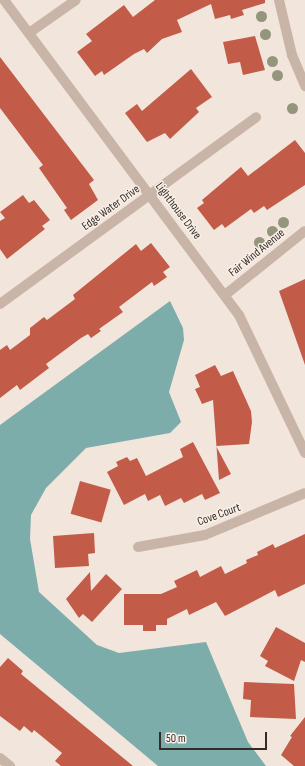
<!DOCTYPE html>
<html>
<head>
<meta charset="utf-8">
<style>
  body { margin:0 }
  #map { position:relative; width:305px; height:766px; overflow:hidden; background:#f1e5dc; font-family:"Sofia Sans Condensed",sans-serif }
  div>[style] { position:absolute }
  .water>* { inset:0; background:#7cadab }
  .building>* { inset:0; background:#c25c49; transform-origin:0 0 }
  .street>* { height:10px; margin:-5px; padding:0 5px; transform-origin:5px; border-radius:5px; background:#c9b4a8 }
  .trees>* { width:11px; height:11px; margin:-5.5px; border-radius:50%; background:#94957c }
  span { translate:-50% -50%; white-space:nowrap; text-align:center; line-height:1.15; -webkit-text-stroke:3px #f9f0e8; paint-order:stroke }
  .street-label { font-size:12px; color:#362b28 }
  .scale { position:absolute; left:159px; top:732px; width:108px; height:18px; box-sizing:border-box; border:2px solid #362b28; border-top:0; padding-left:5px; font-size:12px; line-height:14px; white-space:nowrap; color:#362b28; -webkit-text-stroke:3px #f9f0e8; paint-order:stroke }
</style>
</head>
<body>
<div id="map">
  <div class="water">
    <div style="clip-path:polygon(170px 301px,183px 328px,184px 340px,169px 392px,181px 422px,170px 433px,86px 448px,46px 488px,31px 515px,30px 539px,39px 592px,97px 645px,119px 653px,206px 642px,248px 742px,266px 766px,158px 766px,0 634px,0 425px)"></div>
  </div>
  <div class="building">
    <div style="clip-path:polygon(155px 0,265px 0,265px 3px,242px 10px,244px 15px,231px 19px,230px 15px,215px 19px,211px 4px,177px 20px,182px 32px,162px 39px,147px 53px,144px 49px,134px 54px,104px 75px,102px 71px,95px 76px,77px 52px,92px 41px,86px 34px,124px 5px,133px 17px)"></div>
    <div style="clip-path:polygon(255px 36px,265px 70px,243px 75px,240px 62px,228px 64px,223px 42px)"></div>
    <div style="clip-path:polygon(0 57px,94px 180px,89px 184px,98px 200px,71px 220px,64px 210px,67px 208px,39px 168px,43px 165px,0 108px)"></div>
    <div style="clip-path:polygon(191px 69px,212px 97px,196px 108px,199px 112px,170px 139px,165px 133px,147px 142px,125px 113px,137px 104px,142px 111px)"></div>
    <div style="clip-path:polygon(295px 140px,305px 153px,305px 185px,267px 210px,264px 206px,254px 213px,251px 209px,225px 228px,222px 224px,214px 230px,197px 208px,204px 203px,202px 200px,241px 167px,248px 176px)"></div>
    <div style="clip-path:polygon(23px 195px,29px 203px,34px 200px,50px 220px,42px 226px,45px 229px,7px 259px,0 249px,0 221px,5px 218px,0 212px)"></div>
    <div style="clip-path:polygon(151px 243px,170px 267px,163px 272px,167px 277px,154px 286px,152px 282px,119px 307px,123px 312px,99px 329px,101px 331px,91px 338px,88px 334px,81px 338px,46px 364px,49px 368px,20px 390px,17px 385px,0 398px,0 350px,7px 345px,10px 350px,30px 335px,30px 328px,44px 317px,47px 320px,75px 299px,73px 295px,136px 244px,141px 251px)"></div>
    <div style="clip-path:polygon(305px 279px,305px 365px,279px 291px)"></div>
    <div style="clip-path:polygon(215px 365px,221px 376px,233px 371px,251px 411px,252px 422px,249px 444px,216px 446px,231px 474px,219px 480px,213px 400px,202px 404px,195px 389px,200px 387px,195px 375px)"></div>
    <div style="clip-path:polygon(193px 442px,220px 493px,205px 500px,202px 494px,184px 503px,181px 498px,165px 506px,160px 495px,148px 501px,145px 494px,124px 505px,107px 472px,118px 466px,116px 462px,127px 457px,130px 461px,137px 458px,146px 476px,183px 457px,180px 449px)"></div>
    <div style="left:80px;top:481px;width:32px;height:34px;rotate:16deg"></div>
    <div style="clip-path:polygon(94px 533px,95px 553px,88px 554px,89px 566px,55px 568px,53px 536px)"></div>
    <div style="clip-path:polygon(305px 534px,305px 584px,278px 597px,275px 590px,225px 616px,216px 602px,189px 615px,187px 609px,167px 619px,167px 625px,156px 625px,156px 631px,143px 631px,143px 625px,124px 625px,124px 594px,161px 594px,177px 587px,174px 581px,197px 570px,200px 577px,221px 566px,225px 574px,247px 563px,246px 560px,258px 555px,257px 552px,273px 544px,275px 548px)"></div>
    <div style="clip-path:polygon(90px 572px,91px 591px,106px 574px,122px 589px,92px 622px,83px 614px,79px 618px,66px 599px)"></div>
    <div style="clip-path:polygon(276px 627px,305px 643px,305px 662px,301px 660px,294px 681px,265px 666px,268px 661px,260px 656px)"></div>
    <div style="clip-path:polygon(8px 658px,23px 671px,21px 674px,133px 766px,61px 766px,55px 761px,62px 753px,34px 730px,32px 733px,24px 726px,20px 731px,0 716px,0 667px)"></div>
    <div style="clip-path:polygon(244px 682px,294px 684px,296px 719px,250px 717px,251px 700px,243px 699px)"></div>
    <div style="clip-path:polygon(305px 717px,305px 766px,294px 766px,281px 755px,292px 737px,290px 736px)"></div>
  </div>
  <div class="street">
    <div style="left:4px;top:0;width:393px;rotate:53.3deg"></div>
    <div style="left:239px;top:315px;width:153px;rotate:64.4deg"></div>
    <div style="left:279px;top:0;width:57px;rotate:76.7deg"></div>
    <div style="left:292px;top:55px;width:34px;rotate:67deg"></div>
    <div style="left:29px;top:33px;width:57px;rotate:-35.1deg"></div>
    <div style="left:225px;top:295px;width:102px;rotate:-38.7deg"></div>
    <div style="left:0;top:304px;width:317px;rotate:-36.1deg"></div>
    <div style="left:138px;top:547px;width:68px;rotate:-10.2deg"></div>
    <div style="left:205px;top:535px;width:108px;rotate:-22.8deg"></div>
    <div style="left:0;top:758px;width:13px;rotate:39deg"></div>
  </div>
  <div class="trees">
    <div style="left:261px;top:16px"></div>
    <div style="left:265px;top:34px"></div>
    <div style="left:272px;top:61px"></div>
    <div style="left:277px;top:75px"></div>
    <div style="left:292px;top:108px"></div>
    <div style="left:283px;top:222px"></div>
    <div style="left:272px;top:231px"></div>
    <div style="left:259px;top:242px"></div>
  </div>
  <div class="street-label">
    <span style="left:111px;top:208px;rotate:-36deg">Edge Water Drive</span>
    <span style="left:178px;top:211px;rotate:53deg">Lighthouse Drive</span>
    <span style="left:257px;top:253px;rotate:-39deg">Fair Wind Avenue</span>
    <span style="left:219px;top:515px;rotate:-20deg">Cove Court</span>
  </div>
  <div class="scale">50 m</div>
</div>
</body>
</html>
